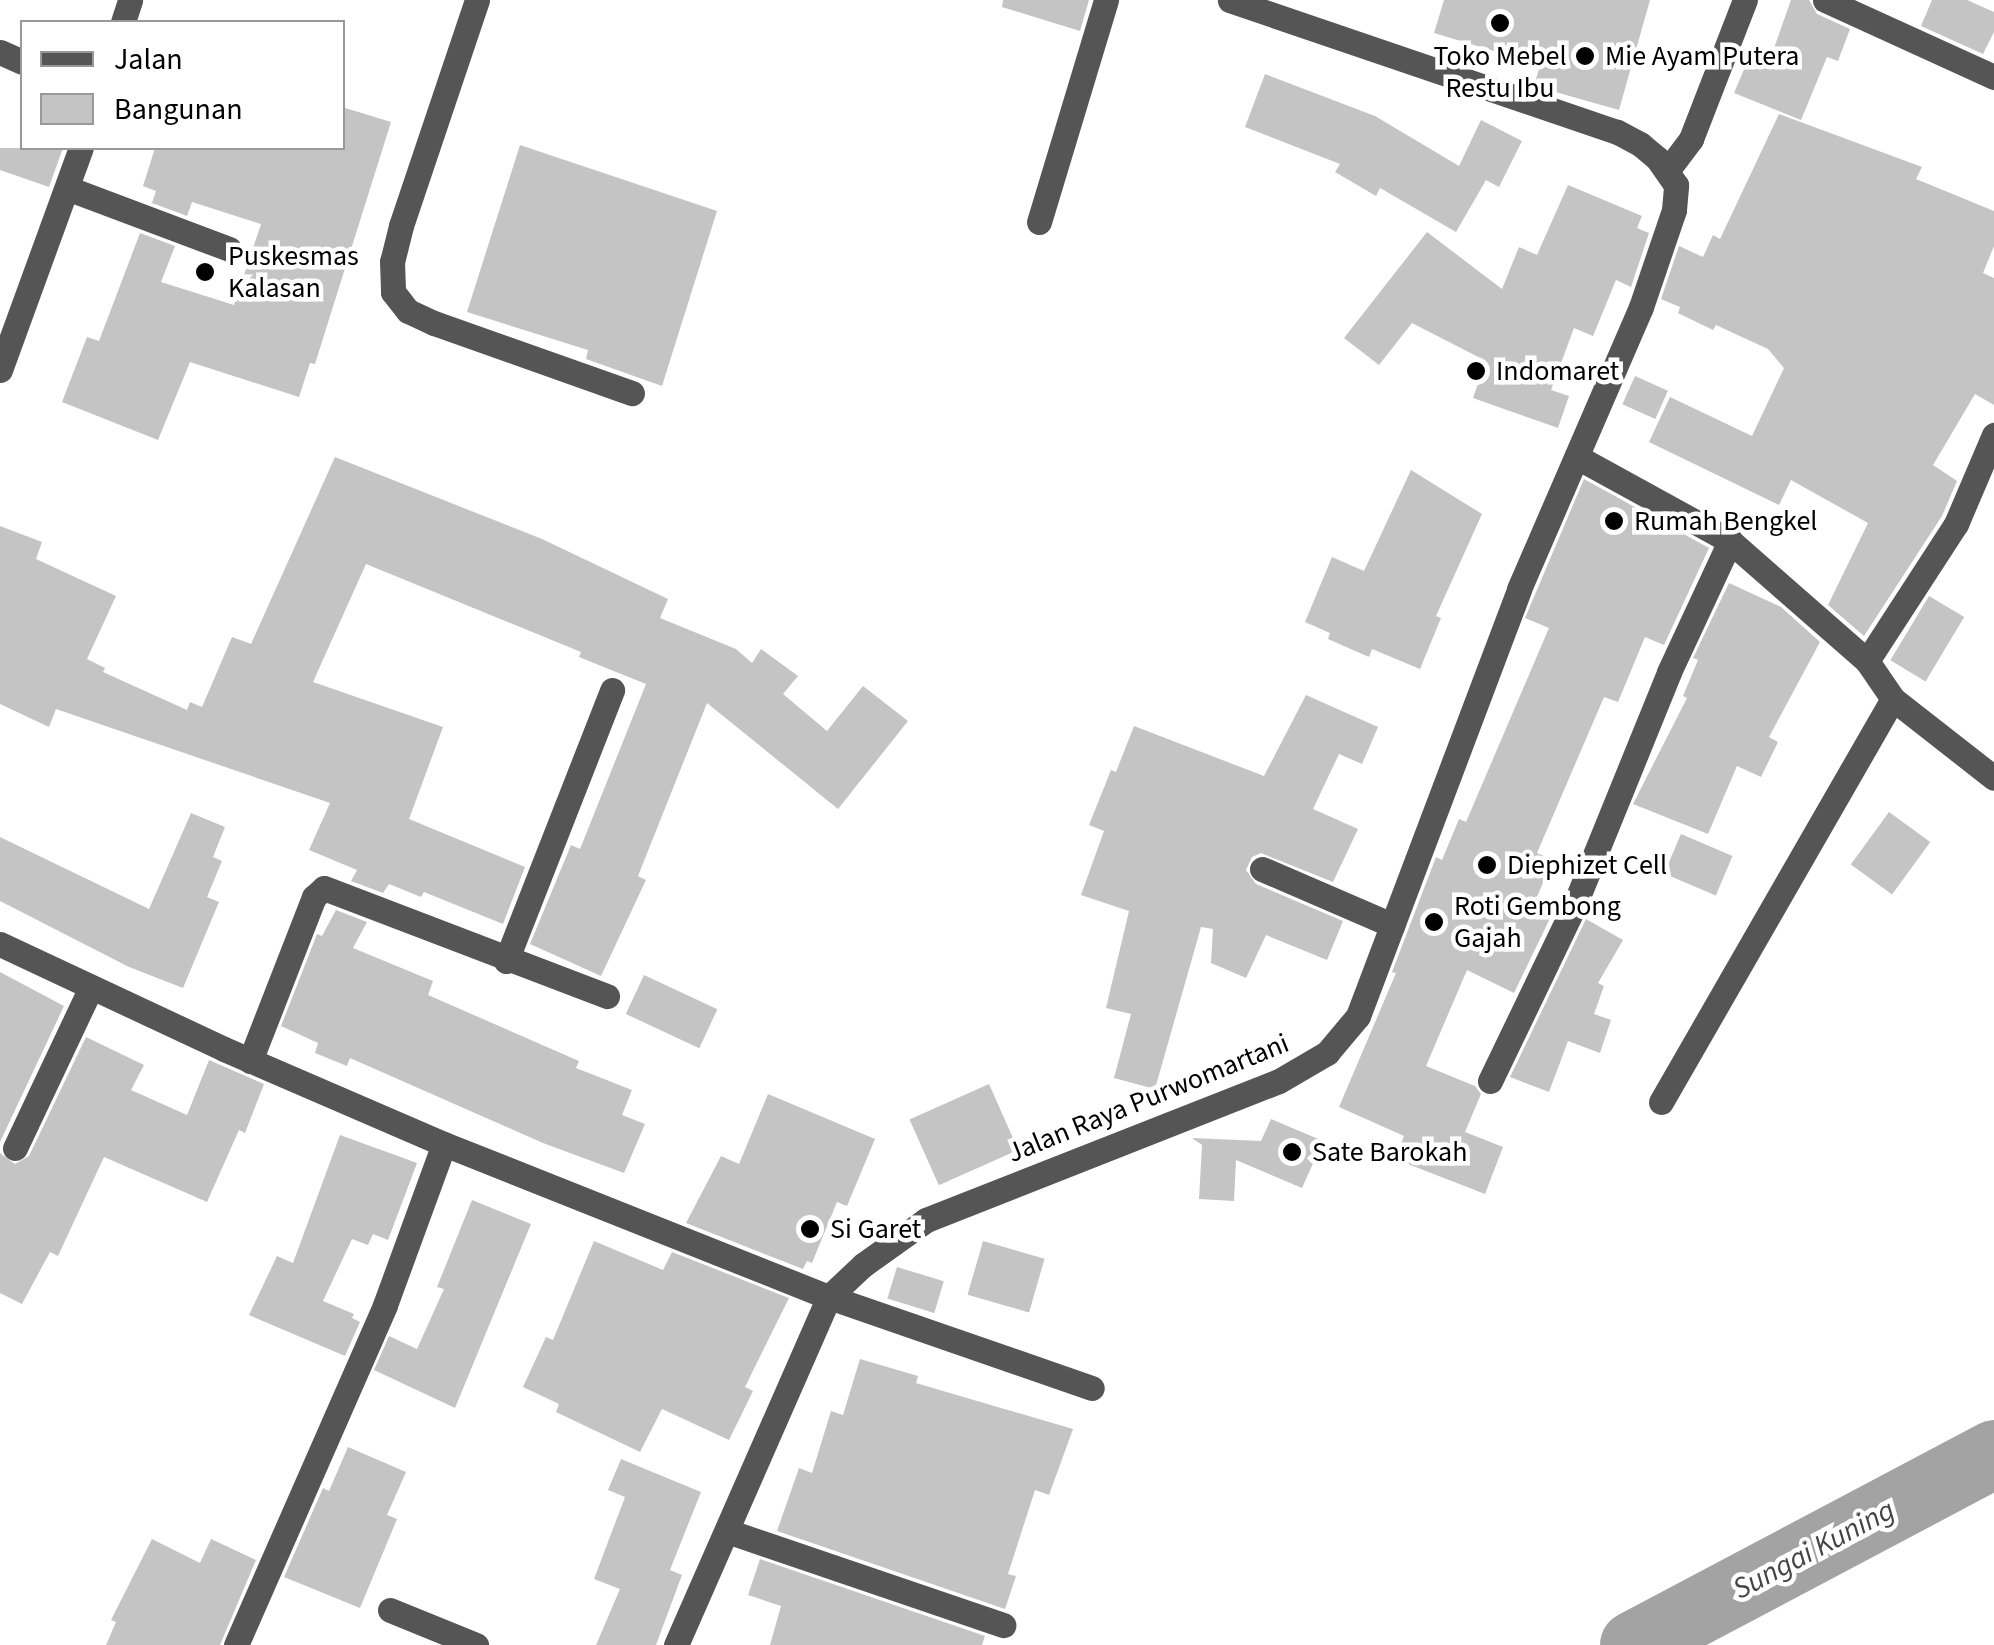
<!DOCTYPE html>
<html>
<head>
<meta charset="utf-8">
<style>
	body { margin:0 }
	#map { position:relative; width:1994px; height:1645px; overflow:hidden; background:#fff; font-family:"Source Sans 3",sans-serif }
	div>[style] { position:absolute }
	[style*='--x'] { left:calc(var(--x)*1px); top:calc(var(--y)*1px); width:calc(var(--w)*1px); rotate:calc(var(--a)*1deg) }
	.river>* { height:68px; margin:-34px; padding:0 34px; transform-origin:34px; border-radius:34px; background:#a3a3a3 }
	.building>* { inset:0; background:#c4c4c4; transform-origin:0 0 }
	.minor>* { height:25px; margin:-12.5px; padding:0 12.5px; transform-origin:12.5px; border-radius:12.5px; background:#555 }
	.dots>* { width:28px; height:28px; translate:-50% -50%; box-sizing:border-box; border:5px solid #fff; border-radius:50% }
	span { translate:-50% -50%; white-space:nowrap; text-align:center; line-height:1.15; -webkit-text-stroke:9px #fff; paint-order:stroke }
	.poi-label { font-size:28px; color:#000 }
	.left { translate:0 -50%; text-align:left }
	.street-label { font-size:28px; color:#000 }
	.water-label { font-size:30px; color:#444; font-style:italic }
	.legend { position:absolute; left:20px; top:20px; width:325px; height:130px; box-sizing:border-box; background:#fff; border:2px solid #999; margin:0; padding:12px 18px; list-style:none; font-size:30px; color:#000 }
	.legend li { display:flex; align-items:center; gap:20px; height:50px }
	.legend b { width:50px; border:2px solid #999 }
</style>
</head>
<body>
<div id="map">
	<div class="river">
		<i style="--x:1634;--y:1645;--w:408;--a:-27.9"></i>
	</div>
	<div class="building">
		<i style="clip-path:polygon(1003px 0,1089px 0,1080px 31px,1002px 7px)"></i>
		<i style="clip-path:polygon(1444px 0,1650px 0,1619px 110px,1534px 86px,1540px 65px,1434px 33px)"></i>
		<i style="clip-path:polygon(1791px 0,1809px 0,1817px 14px,1850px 29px,1838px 61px,1827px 57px,1801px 120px,1734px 93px,1748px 60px,1767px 68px)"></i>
		<i style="clip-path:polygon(1932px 0,1967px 0,1994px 12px,1994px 32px,1983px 54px,1921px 26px)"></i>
		<i style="clip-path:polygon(1265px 74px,1375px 116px,1459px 166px,1481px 120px,1522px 141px,1499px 187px,1486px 180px,1456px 232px,1380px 188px,1376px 196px,1335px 172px,1340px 164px,1245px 127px)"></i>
		<i style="clip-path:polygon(342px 107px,391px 122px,315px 364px,310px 363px,299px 397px,190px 362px,158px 440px,62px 402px,87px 337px,99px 341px,140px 233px,175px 246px,161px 282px,234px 305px,261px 224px,192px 202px,187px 216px,152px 203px,156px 191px,143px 186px,155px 148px,342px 148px)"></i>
		<i style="clip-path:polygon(1779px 114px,1922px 167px,1916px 179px,1994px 211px,1994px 246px,1983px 273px,1994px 278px,1994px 405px,1975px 394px,1933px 465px,1957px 481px,1942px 516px,1864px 636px,1828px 605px,1868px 523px,1791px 480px,1779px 505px,1649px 442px,1670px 397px,1752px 436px,1784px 368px,1768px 349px,1716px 325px,1713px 330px,1678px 313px,1680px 307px,1661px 299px,1679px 246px,1703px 257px,1713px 235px,1720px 239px)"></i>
		<i style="clip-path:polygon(520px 145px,717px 211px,662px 386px,586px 359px,588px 350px,467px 312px)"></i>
		<i style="clip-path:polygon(0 148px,63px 148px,49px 187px,0 170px)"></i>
		<i style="clip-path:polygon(1568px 185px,1642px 216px,1637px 228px,1649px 233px,1631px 287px,1616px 280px,1593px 336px,1574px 328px,1551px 390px,1569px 396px,1558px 428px,1473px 398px,1486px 361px,1412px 323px,1379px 365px,1344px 338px,1427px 232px,1502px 289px,1519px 247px,1537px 255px)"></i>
		<i style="left:1635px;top:376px;width:36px;height:31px;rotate:24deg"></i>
		<i style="clip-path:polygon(335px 457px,542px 539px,668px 599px,660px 618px,736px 649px,752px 663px,761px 649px,798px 676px,783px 694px,827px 731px,863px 686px,908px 721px,838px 809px,707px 703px,638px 876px,646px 880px,601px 976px,530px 944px,571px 845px,580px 849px,646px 684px,579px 657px,581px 652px,366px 564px,313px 682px,443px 727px,409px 819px,525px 867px,503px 924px,424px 892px,421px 897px,389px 884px,383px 893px,351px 881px,357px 870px,309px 850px,330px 803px,56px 709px,49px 727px,0 704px,0 526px,42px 542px,36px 559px,116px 596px,87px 659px,105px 668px,103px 672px,187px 710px,190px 702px,202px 707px,232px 637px,251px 644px)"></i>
		<i style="clip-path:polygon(1411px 470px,1482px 514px,1436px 616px,1441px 618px,1420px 669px,1372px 649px,1369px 657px,1328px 639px,1330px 633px,1305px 622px,1332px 557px,1364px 571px)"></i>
		<i style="clip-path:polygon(1584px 479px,1709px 548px,1664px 645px,1645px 637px,1618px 702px,1604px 697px,1537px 853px,1553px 860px,1536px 899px,1555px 908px,1514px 993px,1467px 970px,1426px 1066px,1475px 1086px,1481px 1094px,1465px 1132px,1503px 1147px,1485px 1194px,1395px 1159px,1404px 1136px,1339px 1107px,1396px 973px,1392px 972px,1436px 857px,1442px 860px,1459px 819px,1466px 822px,1549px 628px,1525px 618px)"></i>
		<i style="clip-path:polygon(1729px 583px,1781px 607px,1820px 642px,1769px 737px,1778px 742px,1761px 777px,1737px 766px,1708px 834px,1633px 804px,1687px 698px,1683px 696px,1698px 660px,1693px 658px)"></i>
		<i style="left:1929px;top:596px;width:41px;height:75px;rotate:31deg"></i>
		<i style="clip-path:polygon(1306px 695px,1378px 727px,1362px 764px,1339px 754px,1313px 809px,1358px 829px,1333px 882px,1261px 853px,1252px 857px,1246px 870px,1256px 884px,1343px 921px,1327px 960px,1266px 935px,1246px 978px,1211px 963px,1213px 929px,1201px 927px,1155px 1089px,1114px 1078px,1131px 1014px,1106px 1008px,1129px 911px,1081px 895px,1104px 831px,1089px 825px,1111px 770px,1116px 772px,1134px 726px,1264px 776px)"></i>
		<i style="left:1889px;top:812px;width:51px;height:65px;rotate:36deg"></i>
		<i style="clip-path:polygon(191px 813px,225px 827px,213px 857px,222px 861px,207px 897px,219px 902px,183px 988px,129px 967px,0 901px,0 837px,149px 909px)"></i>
		<i style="left:1681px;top:834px;width:56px;height:43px;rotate:23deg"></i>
		<i style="clip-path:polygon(336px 910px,367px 922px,353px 948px,433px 981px,428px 995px,579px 1061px,576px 1068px,632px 1090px,622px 1115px,645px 1124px,624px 1173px,543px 1143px,350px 1058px,347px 1066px,315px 1053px,318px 1043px,281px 1026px,317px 934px,322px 936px)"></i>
		<i style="clip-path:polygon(1586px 919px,1623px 940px,1598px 983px,1604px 986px,1594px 1014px,1611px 1020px,1600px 1053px,1568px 1041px,1549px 1092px,1510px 1077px)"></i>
		<i style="clip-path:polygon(0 972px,64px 1006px,0 1142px)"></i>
		<i style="left:644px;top:975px;width:81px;height:43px;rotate:25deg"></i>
		<i style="clip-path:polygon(86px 1037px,144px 1065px,131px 1090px,187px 1115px,209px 1060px,264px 1084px,245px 1133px,239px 1130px,207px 1202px,104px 1157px,58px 1256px,50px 1252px,22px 1304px,0 1293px,0 1153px,15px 1164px,29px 1156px)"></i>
		<i style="left:989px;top:1084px;width:72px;height:87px;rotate:66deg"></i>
		<i style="clip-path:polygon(768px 1094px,875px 1139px,847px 1206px,837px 1202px,812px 1263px,807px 1261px,803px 1269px,686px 1223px,721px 1156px,739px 1164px)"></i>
		<i style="clip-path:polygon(1271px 1119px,1323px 1141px,1302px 1188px,1236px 1160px,1234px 1201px,1199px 1199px,1202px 1145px,1192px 1138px,1261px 1141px)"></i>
		<i style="clip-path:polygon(340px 1135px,417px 1163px,388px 1240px,373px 1234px,368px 1245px,352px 1239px,323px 1301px,354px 1314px,352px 1318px,360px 1322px,345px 1356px,249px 1315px,277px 1256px,293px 1263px)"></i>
		<i style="clip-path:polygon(472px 1200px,531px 1224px,455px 1408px,374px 1370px,389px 1336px,417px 1349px,444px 1289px,437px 1287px)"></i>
		<i style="clip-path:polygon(594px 1241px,663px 1270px,672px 1252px,789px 1298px,745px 1387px,753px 1391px,729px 1440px,662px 1409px,640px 1452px,556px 1412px,559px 1404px,523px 1387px,546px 1337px,553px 1340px)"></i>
		<i style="left:983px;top:1241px;width:64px;height:56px;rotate:16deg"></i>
		<i style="left:897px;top:1267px;width:49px;height:33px;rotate:17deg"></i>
		<i style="clip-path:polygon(860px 1359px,918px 1376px,916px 1383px,1073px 1429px,1049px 1495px,1035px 1490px,1008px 1574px,1016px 1576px,1005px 1609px,777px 1531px,799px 1468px,812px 1473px,831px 1411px,843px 1415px)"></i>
		<i style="clip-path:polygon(348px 1447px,406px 1472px,387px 1515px,397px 1519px,360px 1608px,284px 1577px,323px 1488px,329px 1491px)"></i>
		<i style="clip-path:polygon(621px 1459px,701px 1492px,670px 1570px,682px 1575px,656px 1645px,596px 1645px,620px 1589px,594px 1579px,625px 1497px,608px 1490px)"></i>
		<i style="clip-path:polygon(152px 1539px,200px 1563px,211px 1539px,256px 1560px,220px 1645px,106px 1645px,116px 1622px,111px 1620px)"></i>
		<i style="clip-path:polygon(760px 1559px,985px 1636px,982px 1645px,770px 1645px,781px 1606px,748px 1595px)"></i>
	</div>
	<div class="minor">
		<i style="--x:477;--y:0;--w:238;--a:108.6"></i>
		<i style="--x:401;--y:226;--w:36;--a:104"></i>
		<i style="--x:392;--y:261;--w:31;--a:88"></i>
		<i style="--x:393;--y:292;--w:24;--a:52"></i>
		<i style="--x:408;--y:311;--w:29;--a:25"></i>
		<i style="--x:434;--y:323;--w:210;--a:19.5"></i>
		<i style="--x:1825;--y:0;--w:186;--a:24.5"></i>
		<i style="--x:123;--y:22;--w:23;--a:-72"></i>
		<i style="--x:0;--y:52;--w:24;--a:24"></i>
		<i style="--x:1667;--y:171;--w:40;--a:-53"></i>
		<i style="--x:1691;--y:139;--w:149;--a:-68.8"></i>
		<i style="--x:67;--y:188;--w:173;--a:20.6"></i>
		<i style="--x:1039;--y:222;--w:232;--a:-73.2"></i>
		<i style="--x:0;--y:370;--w:236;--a:-70"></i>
		<i style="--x:1730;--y:541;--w:182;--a:41.2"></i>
		<i style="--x:1867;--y:661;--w:46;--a:55.6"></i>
		<i style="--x:1893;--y:699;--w:128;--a:38"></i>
		<i style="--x:1867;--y:661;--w:163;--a:-57"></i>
		<i style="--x:1956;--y:524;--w:97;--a:-66.9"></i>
		<i style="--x:1262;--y:869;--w:142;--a:23.3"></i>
		<i style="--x:0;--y:944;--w:247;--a:25.1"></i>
		<i style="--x:224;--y:1049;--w:240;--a:23.4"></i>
		<i style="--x:444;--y:1144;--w:414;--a:21.7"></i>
		<i style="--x:829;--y:1297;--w:278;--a:19.1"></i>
		<i style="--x:506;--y:961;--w:291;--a:-68.6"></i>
		<i style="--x:250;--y:1061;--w:176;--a:-68.7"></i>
		<i style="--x:314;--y:897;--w:13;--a:-42"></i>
		<i style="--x:324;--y:888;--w:303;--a:20.9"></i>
		<i style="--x:1490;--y:1081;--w:196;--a:-64.3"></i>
		<i style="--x:1575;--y:904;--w:250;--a:-67.9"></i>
		<i style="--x:1669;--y:672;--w:145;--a:-65"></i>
		<i style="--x:1730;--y:541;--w:175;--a:-151.2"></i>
		<i style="--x:1661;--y:1102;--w:465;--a:-60.1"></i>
		<i style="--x:15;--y:1148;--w:178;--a:-64.7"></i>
		<i style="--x:727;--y:1531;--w:292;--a:18.8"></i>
		<i style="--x:390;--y:1610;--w:93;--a:22.1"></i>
		<i style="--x:236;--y:1645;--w:371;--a:-66.3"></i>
		<i style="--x:385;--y:1305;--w:171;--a:-69.9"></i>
		<i style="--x:676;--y:1645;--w:380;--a:-66.3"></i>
		<i style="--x:829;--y:1297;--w:47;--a:-43.3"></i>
		<i style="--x:863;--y:1265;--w:77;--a:-35.5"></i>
		<i style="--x:926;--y:1220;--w:379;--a:-21.5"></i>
		<i style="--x:1279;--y:1081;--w:56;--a:-30.3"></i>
		<i style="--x:1327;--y:1053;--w:48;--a:-50"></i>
		<i style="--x:1358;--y:1016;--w:456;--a:-69.3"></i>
		<i style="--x:1519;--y:589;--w:307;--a:-66.6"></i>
		<i style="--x:1641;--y:307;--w:102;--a:-71.2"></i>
		<i style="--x:1674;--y:210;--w:25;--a:-85"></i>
		<i style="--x:1676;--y:185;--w:32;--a:-125"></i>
		<i style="--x:1658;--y:159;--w:23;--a:-140"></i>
		<i style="--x:1640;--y:144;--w:26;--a:-152"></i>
		<i style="--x:1617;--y:132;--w:409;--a:-161.2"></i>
	</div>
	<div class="dots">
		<i style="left:1500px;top:23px;background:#000"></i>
		<i style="left:1585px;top:56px;background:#000"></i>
		<i style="left:205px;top:272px;background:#000"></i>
		<i style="left:1476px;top:371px;background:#000"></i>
		<i style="left:1614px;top:521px;background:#000"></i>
		<i style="left:1487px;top:865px;background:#000"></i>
		<i style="left:1434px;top:922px;background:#000"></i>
		<i style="left:1292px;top:1152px;background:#000"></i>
		<i style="left:810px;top:1229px;background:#000"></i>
	</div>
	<div class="poi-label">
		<span style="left:1500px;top:72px">Toko Mebel<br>Restu Ibu</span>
		<span class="left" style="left:1605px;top:56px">Mie Ayam Putera</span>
		<span class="left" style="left:228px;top:272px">Puskesmas<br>Kalasan</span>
		<span class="left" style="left:1496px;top:371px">Indomaret</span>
		<span class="left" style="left:1634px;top:521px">Rumah Bengkel</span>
		<span class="left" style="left:1507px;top:865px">Diephizet Cell</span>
		<span class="left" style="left:1454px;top:922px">Roti Gembong<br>Gajah</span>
		<span class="left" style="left:1312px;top:1152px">Sate Barokah</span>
		<span class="left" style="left:830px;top:1229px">Si Garet</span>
	</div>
	<div class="street-label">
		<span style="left:1148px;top:1098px;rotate:-22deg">Jalan Raya Purwomartani</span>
	</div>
	<div class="water-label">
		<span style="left:1814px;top:1550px;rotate:-28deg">Sungai Kuning</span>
	</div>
	<ul class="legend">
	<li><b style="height:12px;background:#555"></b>Jalan</li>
	<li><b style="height:28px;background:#c4c4c4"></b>Bangunan</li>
	</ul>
</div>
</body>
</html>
